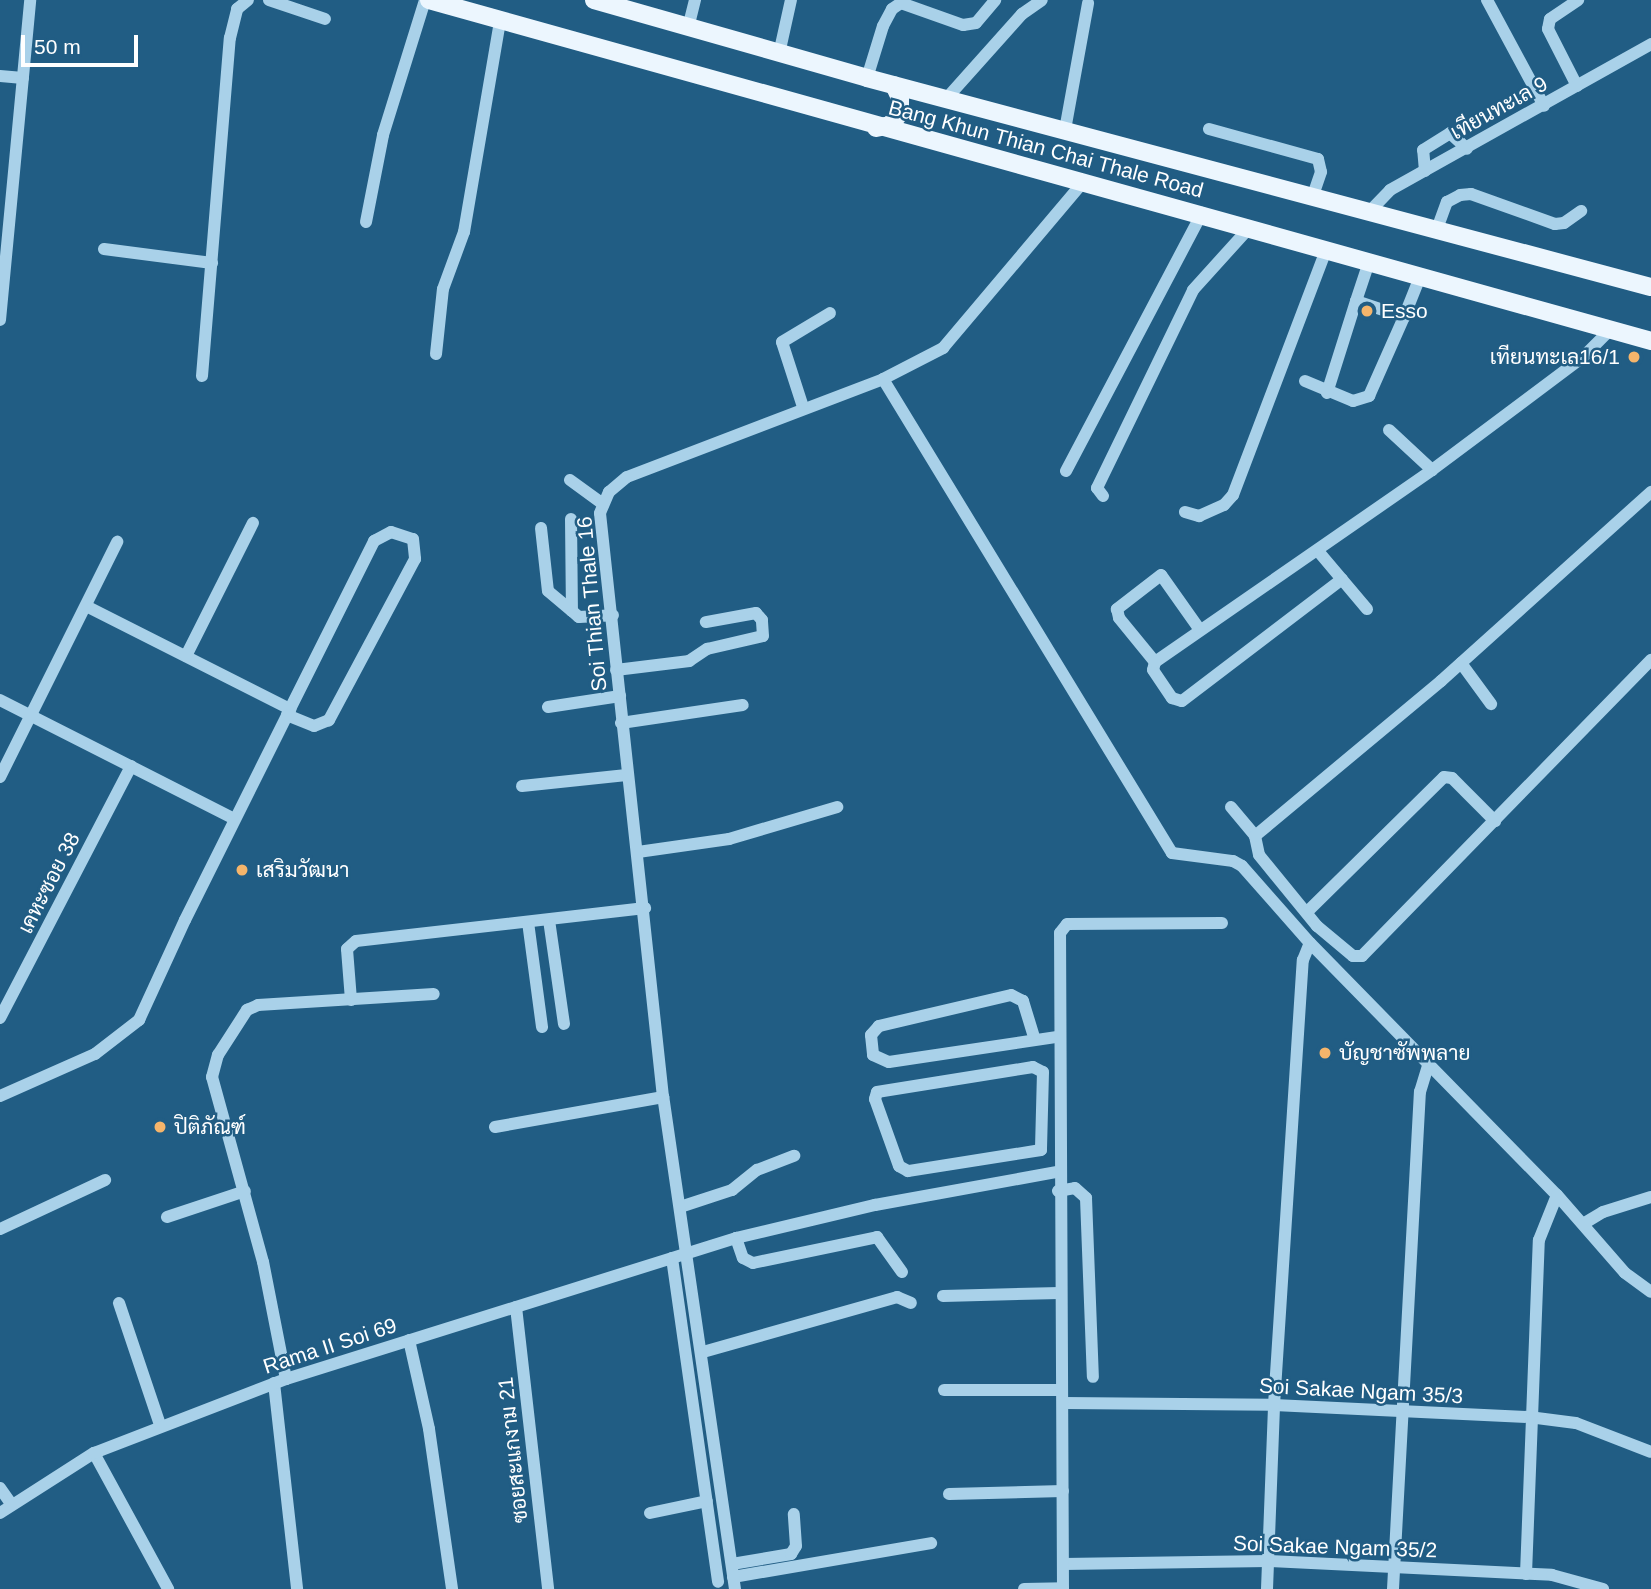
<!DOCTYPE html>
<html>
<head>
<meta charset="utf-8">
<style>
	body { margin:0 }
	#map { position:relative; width:1651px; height:1589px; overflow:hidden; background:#215d84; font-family:Arial,Sarabun,sans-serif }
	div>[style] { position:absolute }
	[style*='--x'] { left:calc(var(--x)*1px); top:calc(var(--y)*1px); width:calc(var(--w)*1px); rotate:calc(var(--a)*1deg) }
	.minor>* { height:12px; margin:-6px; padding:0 6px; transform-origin:6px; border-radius:6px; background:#a9d1e9 }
	.major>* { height:18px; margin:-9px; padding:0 9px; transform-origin:9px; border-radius:9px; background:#ecf6fe }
	.dots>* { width:19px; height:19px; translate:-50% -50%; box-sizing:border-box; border:4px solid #215d84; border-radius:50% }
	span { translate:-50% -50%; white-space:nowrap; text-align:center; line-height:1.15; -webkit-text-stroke:5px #215d84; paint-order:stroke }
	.street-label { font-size:21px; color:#fff }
	.poi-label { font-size:21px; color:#fff }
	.left { translate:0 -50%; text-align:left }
	.right { translate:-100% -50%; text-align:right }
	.scale { position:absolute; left:21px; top:35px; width:117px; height:32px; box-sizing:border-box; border:4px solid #fff; border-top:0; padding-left:9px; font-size:21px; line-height:24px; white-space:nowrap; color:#fff; -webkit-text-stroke:5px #215d84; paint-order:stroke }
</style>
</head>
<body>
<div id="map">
	<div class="minor">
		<i style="--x:269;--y:0;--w:59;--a:18.7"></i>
		<i style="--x:1487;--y:0;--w:120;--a:61.7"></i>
		<i style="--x:688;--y:28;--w:29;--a:-76"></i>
		<i style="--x:779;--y:54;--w:55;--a:-77.5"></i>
		<i style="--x:0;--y:76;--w:23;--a:5"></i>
		<i style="--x:867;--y:78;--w:54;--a:-72.9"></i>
		<i style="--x:883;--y:26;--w:19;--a:-62"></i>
		<i style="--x:892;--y:9;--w:11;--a:-34"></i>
		<i style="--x:901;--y:3;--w:66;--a:19.5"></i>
		<i style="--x:963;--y:25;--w:13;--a:-9"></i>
		<i style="--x:976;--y:23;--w:30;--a:-50"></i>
		<i style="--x:1577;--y:86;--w:64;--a:-117"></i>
		<i style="--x:1548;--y:29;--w:10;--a:-79"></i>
		<i style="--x:1550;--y:19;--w:34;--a:-34"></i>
		<i style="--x:946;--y:99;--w:114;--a:-48.2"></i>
		<i style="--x:1022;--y:14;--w:24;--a:-35"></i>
		<i style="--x:1209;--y:129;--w:113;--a:15.4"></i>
		<i style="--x:1318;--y:159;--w:13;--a:77"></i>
		<i style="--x:1321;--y:172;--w:24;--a:109"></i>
		<i style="--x:1065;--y:130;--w:129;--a:-79.7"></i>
		<i style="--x:1425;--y:171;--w:21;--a:-95"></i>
		<i style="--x:1423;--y:150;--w:32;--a:-32"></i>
		<i style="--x:1450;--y:133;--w:23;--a:43"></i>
		<i style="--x:1370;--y:211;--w:29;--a:-46"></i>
		<i style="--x:1390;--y:190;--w:299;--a:-29.2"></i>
		<i style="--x:366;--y:222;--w:89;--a:-78.9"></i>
		<i style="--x:383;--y:135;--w:141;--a:-72.7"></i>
		<i style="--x:1437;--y:229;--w:29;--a:-70"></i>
		<i style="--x:1447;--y:202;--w:15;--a:-28"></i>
		<i style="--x:1460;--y:195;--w:11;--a:-5"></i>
		<i style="--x:1471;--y:194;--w:89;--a:19.7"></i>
		<i style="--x:1555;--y:224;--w:9;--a:-6"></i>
		<i style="--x:1564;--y:223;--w:21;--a:-35"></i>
		<i style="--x:104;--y:249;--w:109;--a:7.4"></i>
		<i style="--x:1369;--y:262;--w:41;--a:108.4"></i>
		<i style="--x:1356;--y:301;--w:51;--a:18.4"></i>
		<i style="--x:1404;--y:317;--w:43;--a:-68.2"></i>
		<i style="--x:0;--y:320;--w:321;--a:-84.6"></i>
		<i style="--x:436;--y:354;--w:65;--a:-83.9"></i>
		<i style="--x:443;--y:289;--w:61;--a:-69.8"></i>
		<i style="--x:464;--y:232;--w:213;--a:-80.3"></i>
		<i style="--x:202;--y:376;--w:339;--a:-85.3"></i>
		<i style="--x:230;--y:38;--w:30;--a:-76"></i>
		<i style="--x:237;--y:9;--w:14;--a:-39"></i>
		<i style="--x:883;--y:379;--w:555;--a:58.63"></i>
		<i style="--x:1172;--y:853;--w:62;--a:7.5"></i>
		<i style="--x:1233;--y:861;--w:10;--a:29"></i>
		<i style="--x:1242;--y:866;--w:103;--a:48.6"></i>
		<i style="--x:1310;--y:943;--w:353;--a:45.6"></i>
		<i style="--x:1557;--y:1195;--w:103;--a:48.9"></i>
		<i style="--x:1625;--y:1273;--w:32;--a:36"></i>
		<i style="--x:1305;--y:381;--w:52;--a:22.6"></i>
		<i style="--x:1353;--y:401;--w:17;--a:-17"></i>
		<i style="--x:1369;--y:396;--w:86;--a:-66.1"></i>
		<i style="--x:1327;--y:393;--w:96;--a:-72.5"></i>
		<i style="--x:803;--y:407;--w:68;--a:-107.9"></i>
		<i style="--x:782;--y:342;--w:56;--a:-31.1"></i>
		<i style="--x:1389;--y:430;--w:59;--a:42.9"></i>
		<i style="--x:1066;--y:471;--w:292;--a:-62.2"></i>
		<i style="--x:570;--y:480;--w:41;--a:36"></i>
		<i style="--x:1103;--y:496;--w:10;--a:-127"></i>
		<i style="--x:1097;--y:488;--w:220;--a:-64.1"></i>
		<i style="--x:1193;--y:290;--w:85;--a:-47.9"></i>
		<i style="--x:1185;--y:512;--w:15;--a:16"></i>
		<i style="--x:1199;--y:516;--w:27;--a:-24"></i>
		<i style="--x:1224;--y:505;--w:13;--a:-48"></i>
		<i style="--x:1233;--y:495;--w:262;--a:-69.2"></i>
		<i style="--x:571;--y:519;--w:92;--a:89.4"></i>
		<i style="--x:572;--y:611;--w:9;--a:41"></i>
		<i style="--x:579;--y:617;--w:34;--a:-3"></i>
		<i style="--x:541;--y:528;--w:63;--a:83.7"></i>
		<i style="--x:548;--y:591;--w:31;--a:40"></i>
		<i style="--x:1318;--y:551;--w:76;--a:49.8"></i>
		<i style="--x:86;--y:606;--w:229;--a:26.8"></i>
		<i style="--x:1200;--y:630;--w:67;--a:-125.3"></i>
		<i style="--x:1161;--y:575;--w:56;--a:142.3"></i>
		<i style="--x:1117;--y:609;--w:9;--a:77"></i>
		<i style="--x:1119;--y:618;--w:57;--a:50.7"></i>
		<i style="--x:1155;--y:662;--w:8;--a:104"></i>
		<i style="--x:1153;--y:670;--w:34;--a:56"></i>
		<i style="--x:1172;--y:698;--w:10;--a:17"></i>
		<i style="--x:1182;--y:701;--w:201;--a:-37.3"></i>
		<i style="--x:186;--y:656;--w:149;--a:-63.3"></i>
		<i style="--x:1155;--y:662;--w:337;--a:-34.7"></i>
		<i style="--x:1432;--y:470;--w:189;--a:-36.8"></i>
		<i style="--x:1583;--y:357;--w:38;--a:-45"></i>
		<i style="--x:1461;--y:663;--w:51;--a:53.8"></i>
		<i style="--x:616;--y:670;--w:74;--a:-7"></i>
		<i style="--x:689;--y:661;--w:22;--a:-34"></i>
		<i style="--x:707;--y:649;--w:57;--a:-13.1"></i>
		<i style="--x:763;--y:636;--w:16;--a:-94"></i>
		<i style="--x:762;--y:620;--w:9;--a:-131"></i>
		<i style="--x:756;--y:613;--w:51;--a:169.8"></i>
		<i style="--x:0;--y:700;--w:263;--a:26.9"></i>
		<i style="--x:548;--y:707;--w:73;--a:-8.7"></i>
		<i style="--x:621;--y:723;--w:123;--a:-8.4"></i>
		<i style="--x:0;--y:777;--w:263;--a:-63.5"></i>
		<i style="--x:522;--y:786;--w:105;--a:-6"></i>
		<i style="--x:1231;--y:807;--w:38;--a:50"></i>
		<i style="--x:1255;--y:836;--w:19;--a:78"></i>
		<i style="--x:1259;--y:855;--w:92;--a:50.8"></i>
		<i style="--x:1317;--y:926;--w:47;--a:39.8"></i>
		<i style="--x:1353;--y:956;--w:9;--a:0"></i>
		<i style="--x:1362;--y:956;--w:414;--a:-45.7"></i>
		<i style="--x:1255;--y:836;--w:242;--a:-39.8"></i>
		<i style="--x:1441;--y:681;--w:283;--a:-42"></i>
		<i style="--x:638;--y:852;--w:92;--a:-8.1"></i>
		<i style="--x:729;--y:839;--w:113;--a:-16.5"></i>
		<i style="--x:1307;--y:912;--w:192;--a:-44.6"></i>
		<i style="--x:1444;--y:777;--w:8;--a:7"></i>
		<i style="--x:1452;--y:778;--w:61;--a:45"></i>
		<i style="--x:549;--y:920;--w:105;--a:81.8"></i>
		<i style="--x:528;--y:922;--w:106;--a:82.4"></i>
		<i style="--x:351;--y:1000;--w:51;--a:-94.5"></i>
		<i style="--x:347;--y:949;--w:12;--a:-42"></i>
		<i style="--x:356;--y:941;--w:291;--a:-6.5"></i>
		<i style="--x:0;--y:1018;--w:284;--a:-62.5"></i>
		<i style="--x:1034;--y:1037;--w:38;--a:-107"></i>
		<i style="--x:1023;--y:1001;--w:13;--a:-153"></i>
		<i style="--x:1011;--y:995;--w:136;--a:166.8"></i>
		<i style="--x:879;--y:1026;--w:12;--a:132"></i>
		<i style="--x:871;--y:1035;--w:20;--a:84"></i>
		<i style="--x:873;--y:1055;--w:17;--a:24"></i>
		<i style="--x:889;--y:1062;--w:170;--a:-8.5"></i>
		<i style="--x:1033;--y:1067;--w:11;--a:27"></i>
		<i style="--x:1043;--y:1072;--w:78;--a:91.5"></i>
		<i style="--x:1041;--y:1150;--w:135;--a:171"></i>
		<i style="--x:908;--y:1171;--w:10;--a:-151"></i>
		<i style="--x:899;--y:1166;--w:71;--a:-109.7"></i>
		<i style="--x:875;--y:1099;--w:7;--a:-74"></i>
		<i style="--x:877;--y:1092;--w:158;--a:-9.1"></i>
		<i style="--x:0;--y:1096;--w:104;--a:-23.9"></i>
		<i style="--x:95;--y:1054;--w:56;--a:-37.7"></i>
		<i style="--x:139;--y:1020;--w:110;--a:-65.3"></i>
		<i style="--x:185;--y:920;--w:229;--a:-63.5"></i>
		<i style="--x:287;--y:715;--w:195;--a:-63.4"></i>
		<i style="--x:374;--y:541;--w:19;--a:-28"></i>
		<i style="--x:391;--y:532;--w:23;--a:18"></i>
		<i style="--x:413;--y:539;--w:20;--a:84"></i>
		<i style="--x:415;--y:559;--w:183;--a:118.1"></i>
		<i style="--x:329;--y:720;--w:16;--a:158"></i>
		<i style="--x:314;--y:726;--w:29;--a:-158"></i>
		<i style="--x:495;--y:1127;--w:171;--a:-10.1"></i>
		<i style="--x:1058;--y:1191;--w:17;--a:-10"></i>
		<i style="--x:1075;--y:1188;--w:15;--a:42"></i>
		<i style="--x:1086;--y:1198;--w:179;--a:87.8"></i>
		<i style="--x:680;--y:1207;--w:55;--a:-18.1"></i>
		<i style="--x:732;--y:1190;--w:32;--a:-39"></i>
		<i style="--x:757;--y:1170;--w:40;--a:-21"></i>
		<i style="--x:167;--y:1217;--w:82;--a:-18.4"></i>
		<i style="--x:1583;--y:1224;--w:23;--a:-31"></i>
		<i style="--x:1603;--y:1212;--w:50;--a:-17.4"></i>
		<i style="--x:0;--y:1229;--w:116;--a:-25"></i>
		<i style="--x:736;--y:1238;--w:21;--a:71"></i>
		<i style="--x:743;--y:1258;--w:11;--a:27"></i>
		<i style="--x:753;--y:1263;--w:127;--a:-11.8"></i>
		<i style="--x:877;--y:1237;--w:43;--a:54.5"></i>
		<i style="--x:672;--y:1258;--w:327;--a:81.9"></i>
		<i style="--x:943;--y:1296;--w:117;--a:-1.5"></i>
		<i style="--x:119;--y:1303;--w:129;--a:71.4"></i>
		<i style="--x:516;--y:1307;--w:284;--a:83.5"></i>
		<i style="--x:409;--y:1340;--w:91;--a:77.3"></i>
		<i style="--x:429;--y:1429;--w:162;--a:81.8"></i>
		<i style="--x:703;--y:1352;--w:202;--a:-15.8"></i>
		<i style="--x:897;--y:1297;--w:15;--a:23"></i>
		<i style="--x:286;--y:1379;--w:119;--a:-101.1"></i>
		<i style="--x:263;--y:1262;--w:192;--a:-105.4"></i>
		<i style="--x:212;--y:1077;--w:23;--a:-75"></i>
		<i style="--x:218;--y:1055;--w:54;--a:-57.2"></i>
		<i style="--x:247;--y:1010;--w:12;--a:-24"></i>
		<i style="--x:258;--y:1005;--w:176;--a:-3.6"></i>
		<i style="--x:274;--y:1383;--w:207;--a:83.6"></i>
		<i style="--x:944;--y:1390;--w:117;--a:0"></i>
		<i style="--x:1063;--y:1403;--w:211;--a:0.5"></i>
		<i style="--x:1274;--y:1405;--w:255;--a:2.7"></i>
		<i style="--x:1529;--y:1417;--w:47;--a:7.3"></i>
		<i style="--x:1576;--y:1423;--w:80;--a:21.1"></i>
		<i style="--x:94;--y:1453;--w:155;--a:61.4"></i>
		<i style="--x:0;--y:1488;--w:19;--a:55"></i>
		<i style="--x:949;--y:1494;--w:114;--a:-1.5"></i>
		<i style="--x:0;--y:1513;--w:112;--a:-32.6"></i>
		<i style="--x:94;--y:1453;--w:206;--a:-21.1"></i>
		<i style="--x:286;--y:1379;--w:472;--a:-17.4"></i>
		<i style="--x:736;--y:1238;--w:143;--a:-13.4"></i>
		<i style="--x:875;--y:1205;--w:185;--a:-10.3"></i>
		<i style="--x:650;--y:1513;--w:58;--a:-11.9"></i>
		<i style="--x:732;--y:1564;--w:60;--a:-9.6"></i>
		<i style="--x:791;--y:1554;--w:9;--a:-58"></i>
		<i style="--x:796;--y:1546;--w:32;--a:-94"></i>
		<i style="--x:1063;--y:1564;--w:206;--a:-0.8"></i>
		<i style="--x:1269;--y:1561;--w:283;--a:2.8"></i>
		<i style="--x:1552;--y:1575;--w:53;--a:15.4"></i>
		<i style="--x:1526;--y:1574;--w:334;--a:-87.8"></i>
		<i style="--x:1539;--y:1240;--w:48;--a:-68.2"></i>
		<i style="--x:733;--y:1577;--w:201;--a:-9.7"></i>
		<i style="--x:735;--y:1589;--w:497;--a:-98.3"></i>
		<i style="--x:663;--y:1097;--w:587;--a:-96.16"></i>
		<i style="--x:600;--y:513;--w:23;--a:-67"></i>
		<i style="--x:609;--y:492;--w:23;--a:-40"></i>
		<i style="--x:627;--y:477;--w:274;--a:-20.9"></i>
		<i style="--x:883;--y:379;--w:68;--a:-27.3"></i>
		<i style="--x:943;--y:348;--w:219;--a:-49.8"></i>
		<i style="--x:1024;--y:1589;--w:39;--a:-1"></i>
		<i style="--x:1063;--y:1589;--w:656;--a:-90.26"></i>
		<i style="--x:1060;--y:933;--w:11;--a:-52"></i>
		<i style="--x:1067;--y:924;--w:155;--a:-0.4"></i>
		<i style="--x:1267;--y:1589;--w:184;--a:-87.8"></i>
		<i style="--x:1274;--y:1405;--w:446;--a:-86.3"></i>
		<i style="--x:1303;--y:960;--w:18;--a:-68"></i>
		<i style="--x:1393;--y:1589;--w:498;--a:-86.9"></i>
		<i style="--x:1420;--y:1092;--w:30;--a:-73"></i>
	</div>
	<div class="major">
		<i style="--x:429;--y:0;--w:1269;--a:15.59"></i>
		<i style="--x:594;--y:0;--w:284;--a:15.9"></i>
		<i style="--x:867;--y:78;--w:811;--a:14.93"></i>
		<i style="--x:876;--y:128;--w:14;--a:-12"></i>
		<i style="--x:890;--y:125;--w:16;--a:-50"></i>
		<i style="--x:900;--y:113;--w:15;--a:-90"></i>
		<i style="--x:900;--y:98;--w:14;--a:-115"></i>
	</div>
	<div class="dots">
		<i style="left:1367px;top:311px;background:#f5b56b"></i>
		<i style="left:1634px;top:357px;background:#f5b56b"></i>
		<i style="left:242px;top:870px;background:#f5b56b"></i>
		<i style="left:1325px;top:1053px;background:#f5b56b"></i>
		<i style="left:160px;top:1127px;background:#f5b56b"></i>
	</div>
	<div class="street-label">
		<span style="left:1499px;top:108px;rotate:-29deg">เทียนทะเล 9</span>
		<span style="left:1046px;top:149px;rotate:15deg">Bang Khun Thian Chai Thale Road</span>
		<span style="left:592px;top:604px;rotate:-95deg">Soi Thian Thale 16</span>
		<span style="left:49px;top:883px;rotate:-63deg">เคหะซอย 38</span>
		<span style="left:330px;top:1346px;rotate:-18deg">Rama II Soi 69</span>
		<span style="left:1361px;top:1391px;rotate:3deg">Soi Sakae Ngam 35/3</span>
		<span style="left:513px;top:1450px;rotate:-96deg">ซอยสะแกงาม 21</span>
		<span style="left:1335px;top:1547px;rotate:2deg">Soi Sakae Ngam 35/2</span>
	</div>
	<div class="poi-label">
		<span class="left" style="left:1381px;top:311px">Esso</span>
		<span class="right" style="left:1620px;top:357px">เทียนทะเล16/1</span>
		<span class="left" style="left:256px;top:870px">เสริมวัฒนา</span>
		<span class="left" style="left:1339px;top:1053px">บัญชาซัพพลาย</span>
		<span class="left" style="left:174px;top:1127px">ปิติภัณฑ์</span>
	</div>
	<div class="scale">50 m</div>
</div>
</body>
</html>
